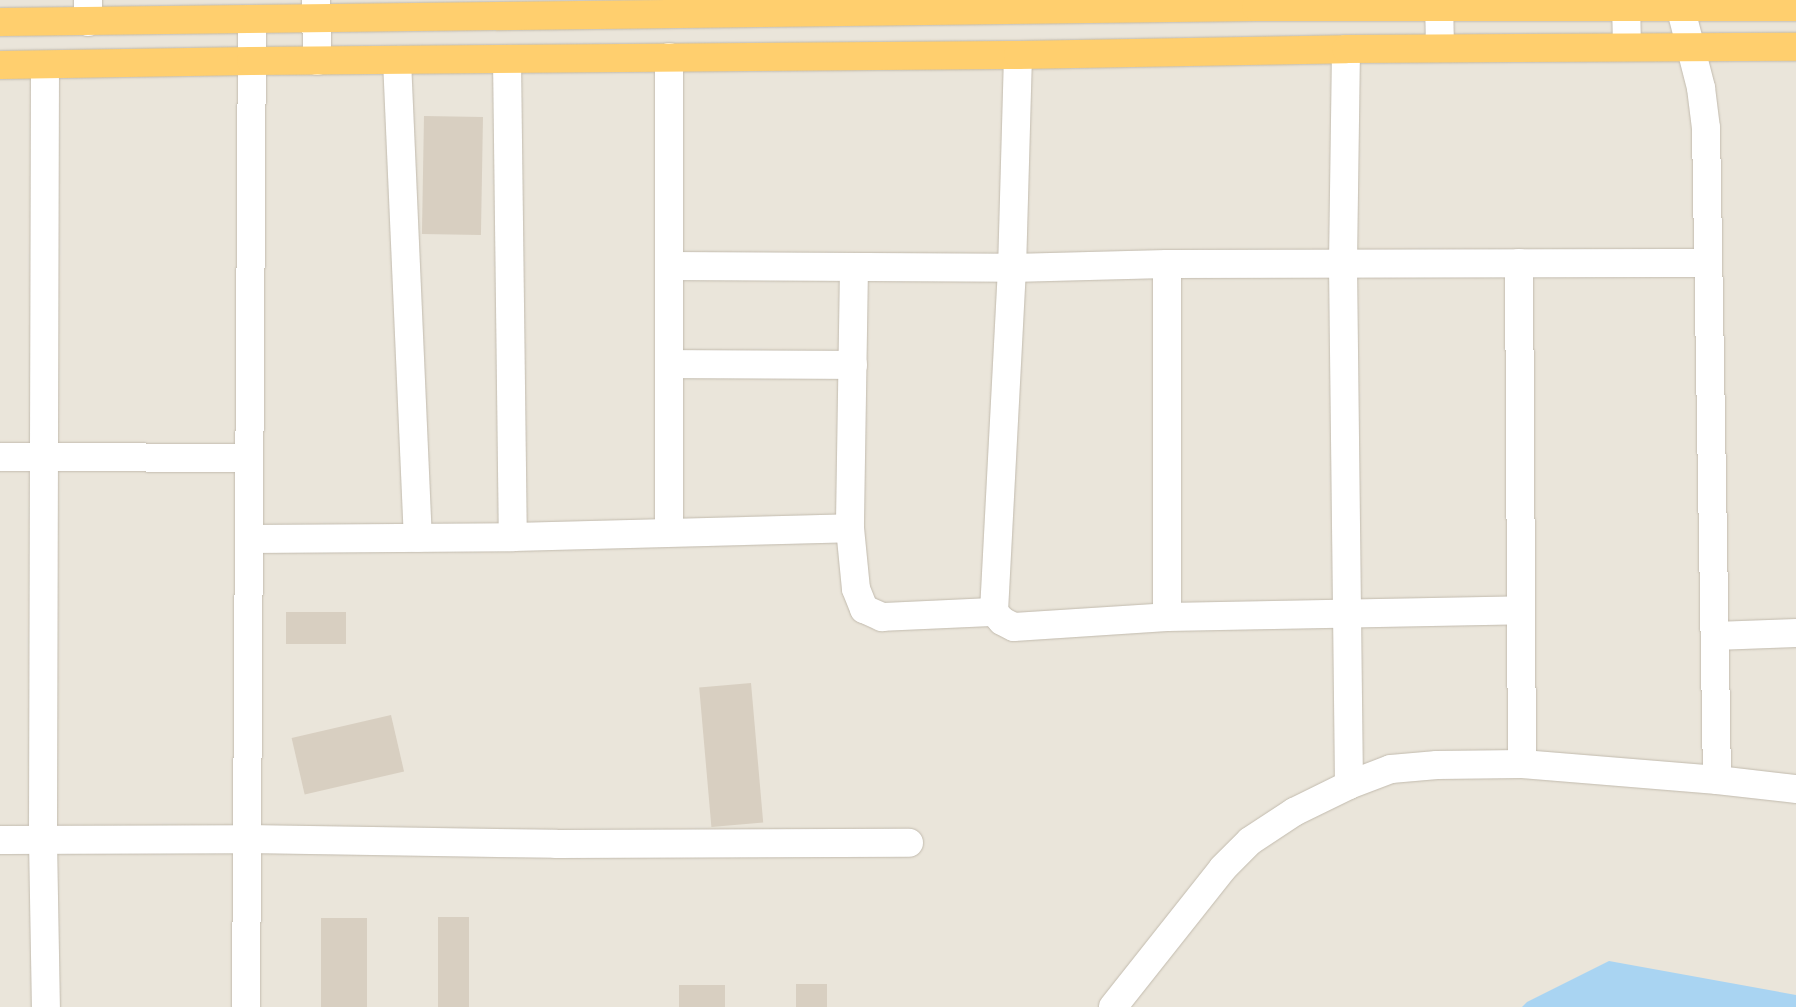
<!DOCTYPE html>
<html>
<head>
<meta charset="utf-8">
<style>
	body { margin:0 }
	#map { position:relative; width:1796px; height:1007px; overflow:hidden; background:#f6f3ec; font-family:Manrope,sans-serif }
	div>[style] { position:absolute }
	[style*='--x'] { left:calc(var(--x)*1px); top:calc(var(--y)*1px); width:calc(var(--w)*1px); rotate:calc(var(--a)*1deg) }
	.residential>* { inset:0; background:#eae5da; transform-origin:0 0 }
	.water>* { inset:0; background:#a9d4f2 }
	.building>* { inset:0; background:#d8cfc1; transform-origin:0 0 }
	.roads { filter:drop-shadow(0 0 1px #c2bbae) drop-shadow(0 0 1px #c2bbae) }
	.minor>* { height:28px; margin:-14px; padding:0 14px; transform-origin:14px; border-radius:14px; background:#fff }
	.highway>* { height:28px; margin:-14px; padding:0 14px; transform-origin:14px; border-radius:14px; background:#ffcf6e }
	span { translate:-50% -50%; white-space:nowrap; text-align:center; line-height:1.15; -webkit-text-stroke:4px #fff; paint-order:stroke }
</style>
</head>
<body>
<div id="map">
	<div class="residential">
		<i style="left:0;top:0;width:1796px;height:1007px"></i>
	</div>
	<div class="water">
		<i style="clip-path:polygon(1609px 961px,1796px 995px,1796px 1007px,1522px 1007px,1527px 1002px)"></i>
	</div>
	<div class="building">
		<i style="left:424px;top:116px;width:59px;height:118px;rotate:1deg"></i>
		<i style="left:286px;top:612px;width:60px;height:32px"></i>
		<i style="left:751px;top:683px;width:140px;height:52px;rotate:85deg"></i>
		<i style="left:391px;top:715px;width:58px;height:102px;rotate:77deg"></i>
		<i style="left:438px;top:917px;width:31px;height:90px"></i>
		<i style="left:321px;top:918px;width:46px;height:89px"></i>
		<i style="left:796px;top:984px;width:31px;height:23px"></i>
		<i style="left:679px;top:985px;width:46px;height:22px"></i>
	</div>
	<div class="roads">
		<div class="minor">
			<i style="--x:88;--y:0;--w:22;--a:90"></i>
			<i style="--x:316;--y:0;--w:61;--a:89.1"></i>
			<i style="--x:1439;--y:0;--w:48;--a:88.8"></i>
			<i style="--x:1626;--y:0;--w:47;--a:88.8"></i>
			<i style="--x:1680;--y:6;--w:85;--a:75.6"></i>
			<i style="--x:1701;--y:88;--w:40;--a:82.9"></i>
			<i style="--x:1706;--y:128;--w:652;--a:89.03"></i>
			<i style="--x:1346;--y:49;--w:215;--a:90.8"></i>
			<i style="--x:1343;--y:264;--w:521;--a:89.34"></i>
			<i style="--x:1018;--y:55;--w:213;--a:91.6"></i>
			<i style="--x:1012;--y:268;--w:344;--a:93"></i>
			<i style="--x:994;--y:612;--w:12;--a:48"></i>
			<i style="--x:1002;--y:621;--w:13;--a:27"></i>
			<i style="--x:1014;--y:627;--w:153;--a:-3.7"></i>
			<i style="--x:1167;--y:617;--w:354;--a:-1.1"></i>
			<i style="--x:669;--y:57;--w:475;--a:90"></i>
			<i style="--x:507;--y:59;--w:478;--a:89.3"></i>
			<i style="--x:397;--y:60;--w:478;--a:87.5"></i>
			<i style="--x:45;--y:66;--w:774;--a:90.15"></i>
			<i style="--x:43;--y:840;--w:167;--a:89"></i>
			<i style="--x:1519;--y:263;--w:501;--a:89.66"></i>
			<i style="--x:669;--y:266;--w:343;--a:0.3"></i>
			<i style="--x:1012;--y:268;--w:155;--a:-1.5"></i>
			<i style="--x:1167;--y:264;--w:541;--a:-0.11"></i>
			<i style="--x:854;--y:267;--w:261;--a:90.9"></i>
			<i style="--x:850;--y:528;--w:61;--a:84.4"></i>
			<i style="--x:856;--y:589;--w:22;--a:68"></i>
			<i style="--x:864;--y:609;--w:20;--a:24"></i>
			<i style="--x:882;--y:617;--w:112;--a:-2.6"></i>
			<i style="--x:669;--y:364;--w:184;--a:0.3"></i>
			<i style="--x:0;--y:457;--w:249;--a:0.2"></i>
			<i style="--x:249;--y:539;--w:264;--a:-0.4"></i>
			<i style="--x:513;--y:537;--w:337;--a:-1.5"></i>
			<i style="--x:1167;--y:617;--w:353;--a:-90"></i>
			<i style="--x:1715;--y:636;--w:81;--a:-2.1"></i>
			<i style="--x:0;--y:840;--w:247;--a:-0.2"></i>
			<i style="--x:247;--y:839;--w:309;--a:0.9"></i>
			<i style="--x:556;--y:844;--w:353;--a:-0.2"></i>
			<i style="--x:246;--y:1007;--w:987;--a:-89.65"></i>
			<i style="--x:1113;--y:1007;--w:177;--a:-51.6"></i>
			<i style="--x:1223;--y:868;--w:38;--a:-45"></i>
			<i style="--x:1250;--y:841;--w:53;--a:-33.4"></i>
			<i style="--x:1294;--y:812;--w:61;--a:-26.1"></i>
			<i style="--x:1349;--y:785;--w:45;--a:-20.9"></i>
			<i style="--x:1391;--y:769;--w:46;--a:-5"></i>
			<i style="--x:1437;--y:765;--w:85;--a:-0.7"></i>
			<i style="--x:1522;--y:764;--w:196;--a:4.7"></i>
			<i style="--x:1717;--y:780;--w:80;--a:6.5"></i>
		</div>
		<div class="highway">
			<i style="--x:0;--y:22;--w:1256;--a:-0.68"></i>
			<i style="--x:1256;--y:7;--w:540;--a:0"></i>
			<i style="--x:0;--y:65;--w:251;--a:-0.9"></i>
			<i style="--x:251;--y:61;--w:767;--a:-0.45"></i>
			<i style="--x:1018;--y:55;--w:328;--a:-1"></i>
			<i style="--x:1346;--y:49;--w:450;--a:-0.3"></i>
		</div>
	</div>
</div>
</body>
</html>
